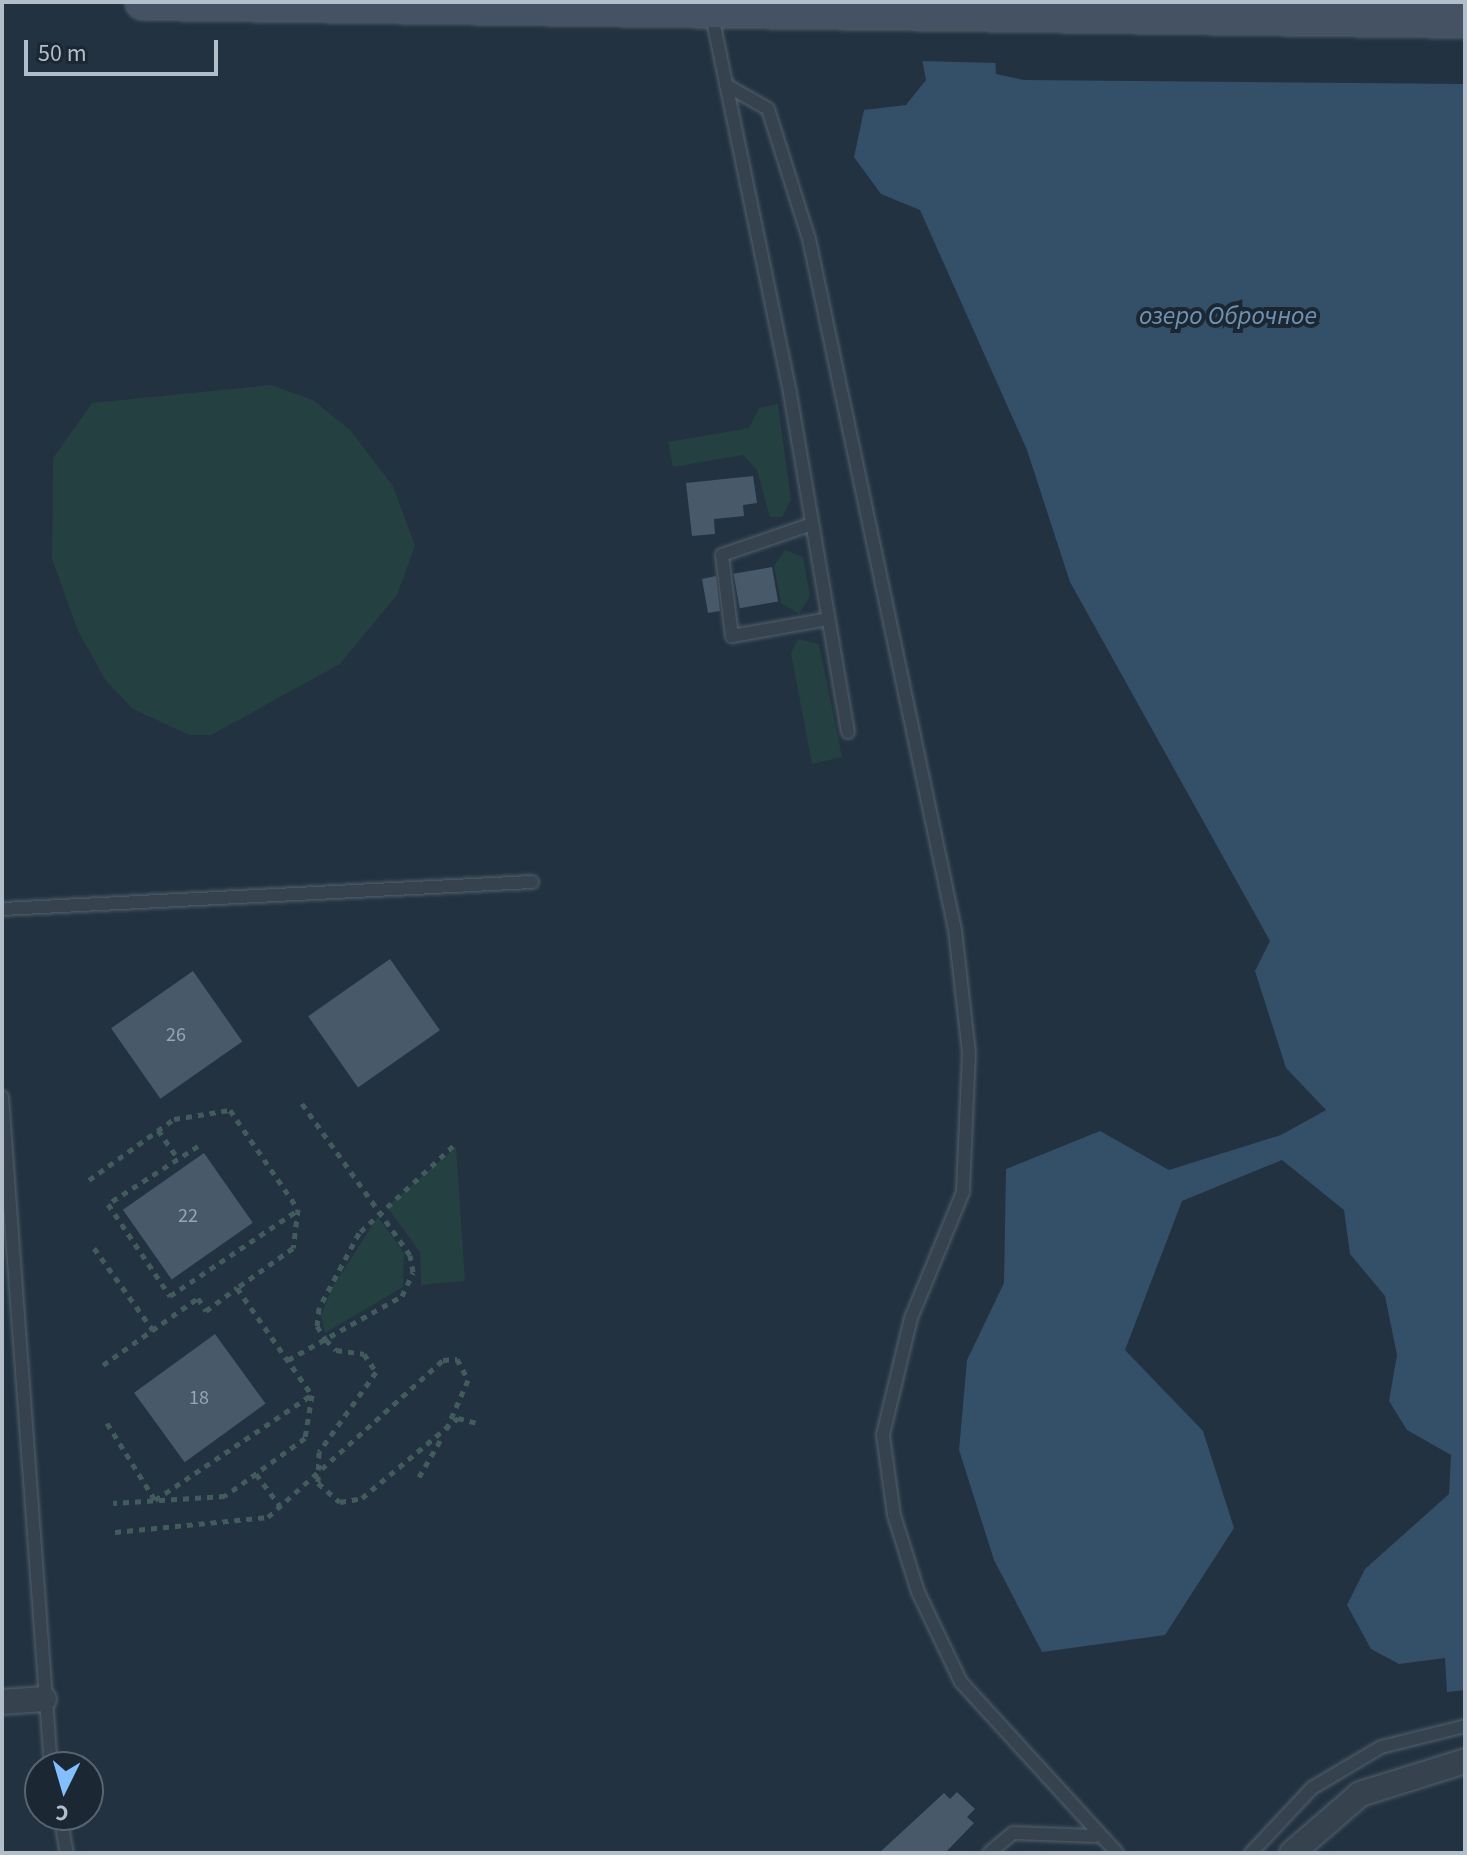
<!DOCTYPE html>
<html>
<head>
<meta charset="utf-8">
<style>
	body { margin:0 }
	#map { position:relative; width:1467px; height:1855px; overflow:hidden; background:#223240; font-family:"Source Sans 3",sans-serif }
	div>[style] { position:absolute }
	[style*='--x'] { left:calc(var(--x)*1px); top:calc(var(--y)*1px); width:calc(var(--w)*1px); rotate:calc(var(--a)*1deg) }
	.green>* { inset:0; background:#244041 }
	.water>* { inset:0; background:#344f68 }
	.pier>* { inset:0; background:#223240 }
	.building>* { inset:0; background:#485969; transform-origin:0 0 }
	.path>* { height:5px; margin-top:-2.5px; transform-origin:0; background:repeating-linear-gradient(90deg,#425c5d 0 6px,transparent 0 12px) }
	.roads { filter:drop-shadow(0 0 2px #54616d) drop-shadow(0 0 2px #54616d) }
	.lane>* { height:12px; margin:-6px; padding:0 6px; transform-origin:6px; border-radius:6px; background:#36434f }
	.street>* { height:24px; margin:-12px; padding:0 12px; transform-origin:12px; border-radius:12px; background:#36434f }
	.secondary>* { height:34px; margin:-17px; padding:0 17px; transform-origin:17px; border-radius:17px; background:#445263 }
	span { translate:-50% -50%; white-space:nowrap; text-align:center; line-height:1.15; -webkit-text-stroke:8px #1b2834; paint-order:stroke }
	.number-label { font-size:20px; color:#98a5b2 }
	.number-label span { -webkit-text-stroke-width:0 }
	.water-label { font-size:26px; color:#7092b0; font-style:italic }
	.frame { position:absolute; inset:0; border:4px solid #b2beca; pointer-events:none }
	.north { position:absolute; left:24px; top:1751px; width:80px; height:80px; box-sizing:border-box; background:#1b2834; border:2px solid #576470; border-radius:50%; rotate:185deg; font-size:22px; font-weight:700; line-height:32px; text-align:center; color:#b2beca }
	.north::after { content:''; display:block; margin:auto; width:28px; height:36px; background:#83bfff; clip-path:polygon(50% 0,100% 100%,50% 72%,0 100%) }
	.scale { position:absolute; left:24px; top:40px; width:194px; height:36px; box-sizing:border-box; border:4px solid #b2beca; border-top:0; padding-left:10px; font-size:24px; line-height:28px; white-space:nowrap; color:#b2beca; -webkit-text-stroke:6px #1b2834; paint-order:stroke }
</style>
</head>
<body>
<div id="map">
	<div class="green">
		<i style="clip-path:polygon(271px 385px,313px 400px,350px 430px,393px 486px,415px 546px,397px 595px,340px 664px,211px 735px,189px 735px,133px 709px,106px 681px,78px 631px,52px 559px,53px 458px,92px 403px)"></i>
		<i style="clip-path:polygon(778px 404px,791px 500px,782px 517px,770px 517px,757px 470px,743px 455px,673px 467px,668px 442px,749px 428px,759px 408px)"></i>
		<i style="clip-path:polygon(785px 550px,803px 557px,810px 596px,799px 614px,781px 603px,774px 566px)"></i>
		<i style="clip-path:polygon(798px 639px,819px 644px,842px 757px,812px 764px,791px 653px)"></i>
		<i style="clip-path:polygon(456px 1147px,465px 1281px,421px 1285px,420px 1252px,387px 1207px)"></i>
		<i style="clip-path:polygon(378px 1217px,404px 1253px,403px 1287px,325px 1333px,321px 1315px,333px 1286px)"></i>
	</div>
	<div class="water">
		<i style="clip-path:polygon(911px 2px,992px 2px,996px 74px,1024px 80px,1465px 84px,1465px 1690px,1447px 1692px,1445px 1658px,1399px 1664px,1371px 1649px,1347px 1605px,1365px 1569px,1449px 1494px,1451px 1455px,1407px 1430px,1389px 1401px,1397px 1355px,1385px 1296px,1350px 1254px,1344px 1210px,1282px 1160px,1182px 1201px,1125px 1350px,1203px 1431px,1234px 1528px,1165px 1635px,1042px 1652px,994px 1560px,959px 1450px,967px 1360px,1004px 1283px,1006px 1169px,1100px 1131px,1169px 1170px,1281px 1135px,1326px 1110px,1286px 1068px,1255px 971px,1270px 941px,1070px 582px,1027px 450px,920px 210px,881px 194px,854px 157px,864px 110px,906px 105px,926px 80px)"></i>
	</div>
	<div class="pier">
		<i style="clip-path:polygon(907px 2px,996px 2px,999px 63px,919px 61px)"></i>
	</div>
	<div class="building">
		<i style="clip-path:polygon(753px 476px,757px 503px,743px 505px,744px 516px,714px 519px,715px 534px,692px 536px,686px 483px)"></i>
		<i style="left:772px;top:567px;width:35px;height:39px;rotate:80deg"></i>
		<i style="clip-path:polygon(716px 576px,720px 611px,708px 613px,702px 579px)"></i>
		<i style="left:390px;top:959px;width:87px;height:100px;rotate:55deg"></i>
		<i style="left:193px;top:971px;width:86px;height:100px;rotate:55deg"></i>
		<i style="left:204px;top:1153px;width:85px;height:99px;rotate:55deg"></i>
		<i style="left:215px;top:1334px;width:86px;height:100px;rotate:54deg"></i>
		<i style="clip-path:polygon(957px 1792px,975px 1809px,967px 1817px,974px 1823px,945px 1853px,879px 1853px,944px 1793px,950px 1799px)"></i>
	</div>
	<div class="path">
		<i style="--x:158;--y:1130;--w:35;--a:55"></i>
		<i style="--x:198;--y:1146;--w:107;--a:147.2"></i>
		<i style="--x:108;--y:1204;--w:111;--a:56"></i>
		<i style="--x:170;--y:1296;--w:154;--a:-33.9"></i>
		<i style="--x:453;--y:1146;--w:128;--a:137.2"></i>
		<i style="--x:359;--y:1233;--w:85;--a:118.1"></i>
		<i style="--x:319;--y:1308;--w:18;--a:96"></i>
		<i style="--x:317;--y:1326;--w:17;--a:57"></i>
		<i style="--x:326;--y:1340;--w:14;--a:45"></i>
		<i style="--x:336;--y:1350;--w:28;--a:8"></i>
		<i style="--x:364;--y:1354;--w:22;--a:56"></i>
		<i style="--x:376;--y:1372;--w:98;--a:125.5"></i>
		<i style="--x:319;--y:1452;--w:31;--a:92"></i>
		<i style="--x:318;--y:1483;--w:29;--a:41"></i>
		<i style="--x:340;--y:1502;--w:22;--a:-10"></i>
		<i style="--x:362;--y:1498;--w:125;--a:-39.8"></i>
		<i style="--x:458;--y:1418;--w:20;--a:15"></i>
		<i style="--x:89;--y:1180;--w:105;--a:-35.7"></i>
		<i style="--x:174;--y:1119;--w:57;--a:-9.1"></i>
		<i style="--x:230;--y:1110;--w:120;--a:55.5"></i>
		<i style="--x:298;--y:1209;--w:39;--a:97"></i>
		<i style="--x:293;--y:1248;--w:69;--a:144.5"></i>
		<i style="--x:94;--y:1248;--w:101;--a:54.3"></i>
		<i style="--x:288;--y:1360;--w:131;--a:-29.3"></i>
		<i style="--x:402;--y:1296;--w:26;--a:-65"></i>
		<i style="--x:413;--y:1272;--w:17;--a:-100"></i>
		<i style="--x:410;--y:1255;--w:189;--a:-125.5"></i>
		<i style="--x:103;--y:1365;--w:116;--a:-35.2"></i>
		<i style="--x:198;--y:1298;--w:15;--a:58"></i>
		<i style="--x:206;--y:1311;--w:39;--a:-37"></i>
		<i style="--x:237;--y:1288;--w:131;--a:55"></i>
		<i style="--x:312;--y:1395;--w:44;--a:99.2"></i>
		<i style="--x:305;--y:1438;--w:99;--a:144.1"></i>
		<i style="--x:225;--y:1496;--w:112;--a:176.4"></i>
		<i style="--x:107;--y:1423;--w:91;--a:58.1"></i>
		<i style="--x:155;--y:1500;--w:188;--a:-33.9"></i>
		<i style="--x:256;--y:1474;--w:40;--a:53"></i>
		<i style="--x:419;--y:1477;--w:44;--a:-59.9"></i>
		<i style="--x:115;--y:1532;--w:154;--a:-5.6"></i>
		<i style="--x:268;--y:1517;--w:235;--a:-41.9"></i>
		<i style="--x:443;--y:1360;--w:14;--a:-4"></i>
		<i style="--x:457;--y:1359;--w:24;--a:62"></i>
		<i style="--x:468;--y:1380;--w:55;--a:113.7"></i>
	</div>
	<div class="roads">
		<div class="lane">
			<i style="--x:711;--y:11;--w:390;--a:78.3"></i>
			<i style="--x:790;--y:393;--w:344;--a:80.3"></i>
			<i style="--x:726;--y:85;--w:48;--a:29.7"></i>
			<i style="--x:768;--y:109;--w:136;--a:72.5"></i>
			<i style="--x:809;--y:239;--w:706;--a:78.07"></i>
			<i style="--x:955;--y:930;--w:123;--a:83.5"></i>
			<i style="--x:969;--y:1052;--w:140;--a:92.5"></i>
			<i style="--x:963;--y:1192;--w:136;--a:112.4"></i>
			<i style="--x:911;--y:1318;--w:120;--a:103.5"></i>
			<i style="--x:883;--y:1435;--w:81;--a:82.2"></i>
			<i style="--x:894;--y:1515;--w:81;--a:72.7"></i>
			<i style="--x:918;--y:1592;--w:100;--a:64.5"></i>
			<i style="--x:961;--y:1682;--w:231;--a:47.6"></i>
			<i style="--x:812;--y:524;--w:95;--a:161"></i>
			<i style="--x:722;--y:555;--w:82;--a:83"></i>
			<i style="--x:732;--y:636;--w:97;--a:-10"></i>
			<i style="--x:2;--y:909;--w:531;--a:-2.92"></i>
			<i style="--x:2;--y:1097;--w:672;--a:85.82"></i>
			<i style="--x:60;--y:1815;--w:39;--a:80"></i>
			<i style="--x:989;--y:1853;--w:31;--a:-40"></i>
			<i style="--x:1013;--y:1833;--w:82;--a:2.1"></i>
			<i style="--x:1251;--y:1853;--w:89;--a:-46.8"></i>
			<i style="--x:1312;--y:1788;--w:80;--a:-30.7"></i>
			<i style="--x:1381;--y:1747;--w:87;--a:-14"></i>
		</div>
		<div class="street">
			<i style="--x:2;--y:1702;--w:42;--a:-4.1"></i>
			<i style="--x:1292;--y:1853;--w:90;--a:-40.9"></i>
			<i style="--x:1360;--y:1794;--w:110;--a:-17.4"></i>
		</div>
		<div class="secondary">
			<i style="--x:143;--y:2;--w:1322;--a:0.78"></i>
		</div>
	</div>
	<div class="number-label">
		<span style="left:176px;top:1035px">26</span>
		<span style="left:188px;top:1216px">22</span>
		<span style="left:199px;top:1398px">18</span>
	</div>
	<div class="water-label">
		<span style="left:1228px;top:316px">озеро Оброчное</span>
	</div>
	<div class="frame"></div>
	<div class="north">С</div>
	<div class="scale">50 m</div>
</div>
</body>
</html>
